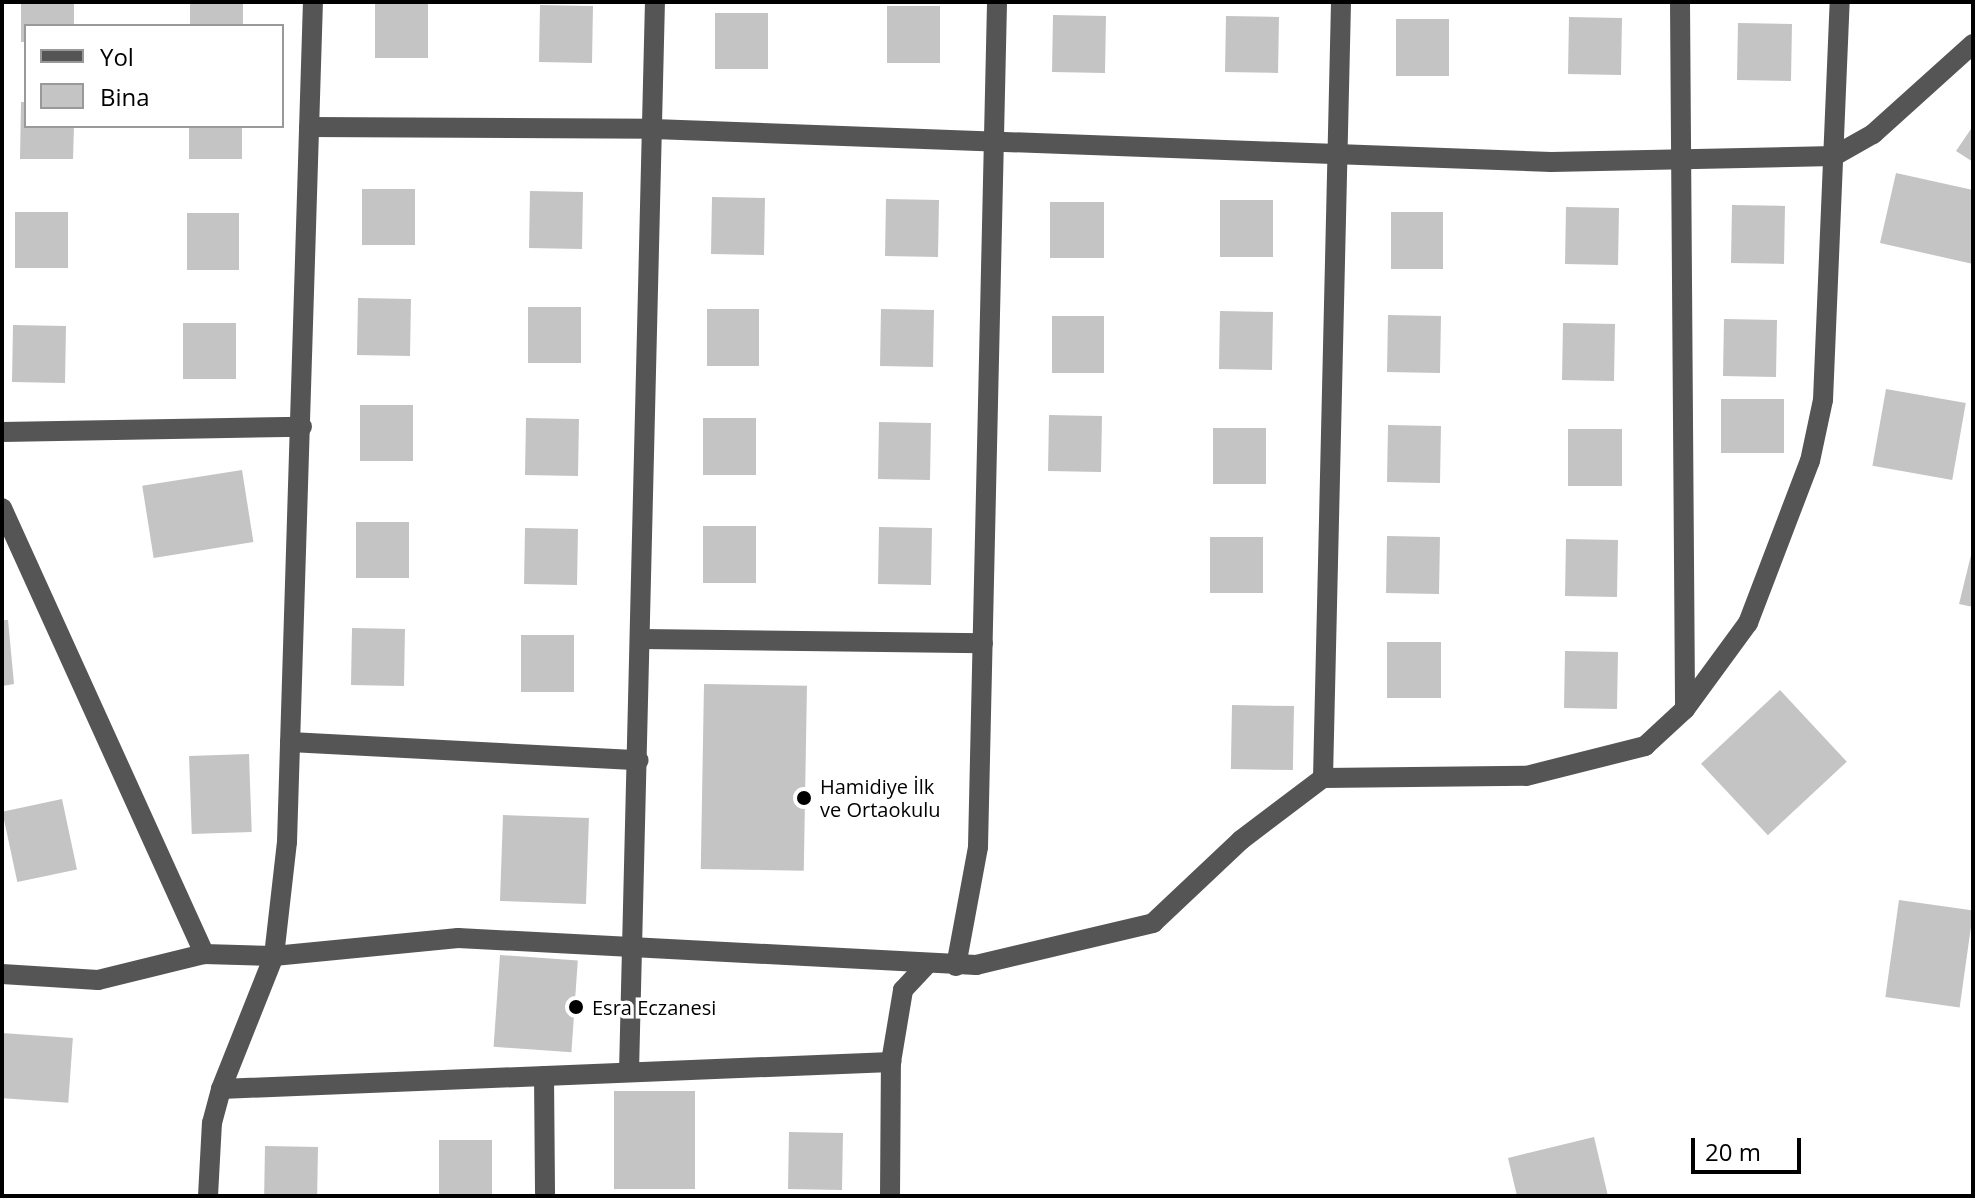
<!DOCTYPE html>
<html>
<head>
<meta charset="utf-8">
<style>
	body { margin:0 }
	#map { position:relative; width:1975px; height:1198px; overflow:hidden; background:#fff; font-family:"Open Sans",sans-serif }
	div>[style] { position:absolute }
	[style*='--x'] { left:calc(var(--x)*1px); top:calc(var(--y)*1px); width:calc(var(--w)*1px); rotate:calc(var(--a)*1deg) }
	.building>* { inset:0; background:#c4c4c4; transform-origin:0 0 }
	.minor>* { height:20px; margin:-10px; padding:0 10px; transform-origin:10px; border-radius:10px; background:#555 }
	.dots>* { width:22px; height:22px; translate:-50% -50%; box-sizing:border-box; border:4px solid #fff; border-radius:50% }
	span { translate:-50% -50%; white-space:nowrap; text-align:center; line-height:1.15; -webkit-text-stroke:7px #fff; paint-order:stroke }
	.poi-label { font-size:20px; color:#000 }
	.left { translate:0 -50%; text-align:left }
	.frame { position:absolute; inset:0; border:4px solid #000; pointer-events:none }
	.legend { position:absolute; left:24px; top:24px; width:260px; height:104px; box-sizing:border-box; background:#fff; border:2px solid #999; margin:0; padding:10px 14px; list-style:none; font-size:24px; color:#000 }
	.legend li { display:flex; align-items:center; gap:16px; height:40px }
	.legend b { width:40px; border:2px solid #999 }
	.scale { position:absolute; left:1691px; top:1138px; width:110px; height:36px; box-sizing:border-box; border:4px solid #000; border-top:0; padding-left:10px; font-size:24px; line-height:28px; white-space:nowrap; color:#000; -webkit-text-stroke:6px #fff; paint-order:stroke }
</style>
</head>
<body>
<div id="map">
	<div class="building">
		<i style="clip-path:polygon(21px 2px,74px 2px,74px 26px,26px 26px,26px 42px,21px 42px)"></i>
		<i style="left:190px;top:2px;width:53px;height:24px"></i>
		<i style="left:375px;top:2px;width:53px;height:56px"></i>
		<i style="left:540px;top:5px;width:53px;height:57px;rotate:1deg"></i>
		<i style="left:887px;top:6px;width:53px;height:57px"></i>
		<i style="left:715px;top:13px;width:53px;height:56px"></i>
		<i style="left:1053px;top:15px;width:53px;height:57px;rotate:1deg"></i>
		<i style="left:1226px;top:16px;width:53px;height:56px;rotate:1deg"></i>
		<i style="left:1569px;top:17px;width:53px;height:57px;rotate:1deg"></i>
		<i style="left:1396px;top:19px;width:53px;height:57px"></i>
		<i style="left:1738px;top:23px;width:54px;height:57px;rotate:1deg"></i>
		<i style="clip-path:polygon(21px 102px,26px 102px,26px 126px,74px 126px,73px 159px,20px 159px)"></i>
		<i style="left:189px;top:126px;width:53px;height:33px"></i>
		<i style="clip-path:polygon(1973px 126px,1973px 162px,1956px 151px)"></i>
		<i style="clip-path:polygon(1896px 173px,1973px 190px,1973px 264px,1880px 243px)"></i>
		<i style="left:362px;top:189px;width:53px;height:56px"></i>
		<i style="left:530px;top:191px;width:53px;height:57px;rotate:1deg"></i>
		<i style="left:712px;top:197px;width:53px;height:57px;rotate:1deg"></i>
		<i style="left:886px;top:199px;width:53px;height:57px;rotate:1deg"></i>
		<i style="left:1220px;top:200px;width:53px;height:57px"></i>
		<i style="left:1050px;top:202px;width:54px;height:56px"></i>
		<i style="left:1732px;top:205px;width:53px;height:58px;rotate:1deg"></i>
		<i style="left:1566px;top:207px;width:53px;height:57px;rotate:1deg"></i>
		<i style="left:15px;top:212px;width:53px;height:56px"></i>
		<i style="left:1391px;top:212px;width:52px;height:57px"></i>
		<i style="left:187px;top:213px;width:52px;height:57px"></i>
		<i style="left:358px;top:298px;width:53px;height:57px;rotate:1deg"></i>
		<i style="left:528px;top:307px;width:53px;height:56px"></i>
		<i style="left:707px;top:309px;width:52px;height:57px"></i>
		<i style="left:881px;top:309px;width:53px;height:57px;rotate:1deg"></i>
		<i style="left:1220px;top:311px;width:53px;height:58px;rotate:1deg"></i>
		<i style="left:1388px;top:315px;width:53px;height:57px;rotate:1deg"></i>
		<i style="left:1052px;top:316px;width:52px;height:57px"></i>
		<i style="left:1724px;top:319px;width:53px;height:57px;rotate:1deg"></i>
		<i style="left:183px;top:323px;width:53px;height:56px"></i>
		<i style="left:1563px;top:323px;width:52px;height:57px;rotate:1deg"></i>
		<i style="left:13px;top:325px;width:53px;height:57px;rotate:1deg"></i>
		<i style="left:1886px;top:389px;width:81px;height:78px;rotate:10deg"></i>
		<i style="left:1784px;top:399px;width:54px;height:63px;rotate:90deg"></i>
		<i style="left:360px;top:405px;width:53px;height:56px"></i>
		<i style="left:1049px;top:415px;width:53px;height:56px;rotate:1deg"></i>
		<i style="left:526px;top:418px;width:53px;height:57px;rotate:1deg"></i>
		<i style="left:703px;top:418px;width:53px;height:57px"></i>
		<i style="left:879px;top:422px;width:52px;height:57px;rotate:1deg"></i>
		<i style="left:1388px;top:425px;width:53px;height:57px;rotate:1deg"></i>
		<i style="left:1213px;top:428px;width:53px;height:56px"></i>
		<i style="left:1568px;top:429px;width:54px;height:57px"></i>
		<i style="left:242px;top:470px;width:73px;height:101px;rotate:81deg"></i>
		<i style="left:356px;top:522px;width:53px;height:56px"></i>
		<i style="left:703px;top:526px;width:53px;height:57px"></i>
		<i style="left:879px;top:527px;width:53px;height:57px;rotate:1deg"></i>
		<i style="left:525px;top:528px;width:53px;height:56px;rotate:1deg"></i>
		<i style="left:1387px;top:536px;width:53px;height:57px;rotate:1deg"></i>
		<i style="left:1210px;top:537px;width:53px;height:56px"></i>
		<i style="left:1566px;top:539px;width:52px;height:57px;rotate:1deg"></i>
		<i style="clip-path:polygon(1973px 547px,1973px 607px,1959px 604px)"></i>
		<i style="clip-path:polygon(2px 620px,8px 620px,14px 684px,2px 686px)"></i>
		<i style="left:352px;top:628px;width:53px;height:57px;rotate:1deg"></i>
		<i style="left:521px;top:635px;width:53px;height:57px"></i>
		<i style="left:1387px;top:642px;width:54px;height:56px"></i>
		<i style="left:1565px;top:651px;width:53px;height:57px;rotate:1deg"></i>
		<i style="left:704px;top:684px;width:103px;height:185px;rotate:1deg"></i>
		<i style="left:1780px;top:690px;width:98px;height:108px;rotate:47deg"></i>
		<i style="left:1232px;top:705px;width:62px;height:64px;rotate:1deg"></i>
		<i style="left:249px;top:754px;width:78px;height:60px;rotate:88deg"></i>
		<i style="left:62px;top:799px;width:72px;height:61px;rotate:78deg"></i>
		<i style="left:503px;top:815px;width:86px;height:86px;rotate:2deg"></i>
		<i style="left:1899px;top:900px;width:75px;height:98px;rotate:8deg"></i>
		<i style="left:500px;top:955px;width:78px;height:92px;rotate:4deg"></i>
		<i style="left:2px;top:1033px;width:71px;height:65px;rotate:4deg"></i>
		<i style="left:695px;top:1091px;width:98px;height:81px;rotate:90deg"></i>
		<i style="left:789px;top:1132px;width:54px;height:57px;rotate:1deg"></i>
		<i style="clip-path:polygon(1594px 1137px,1608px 1196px,1517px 1196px,1508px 1158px)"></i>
		<i style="left:439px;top:1140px;width:53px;height:56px"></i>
		<i style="left:265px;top:1146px;width:53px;height:50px;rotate:1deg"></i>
	</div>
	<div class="minor">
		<i style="--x:1680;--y:2;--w:707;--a:89.59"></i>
		<i style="--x:309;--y:127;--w:344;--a:0.3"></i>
		<i style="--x:653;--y:129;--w:899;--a:2.1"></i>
		<i style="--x:1551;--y:162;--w:283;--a:-1.2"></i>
		<i style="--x:1834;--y:156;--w:45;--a:-29.4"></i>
		<i style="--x:1873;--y:134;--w:135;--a:-42"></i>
		<i style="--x:2;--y:432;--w:300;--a:-1"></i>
		<i style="--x:2;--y:508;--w:490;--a:65.6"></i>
		<i style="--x:642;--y:639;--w:341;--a:0.7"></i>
		<i style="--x:290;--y:742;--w:349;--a:3"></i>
		<i style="--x:1323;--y:778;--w:776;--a:-88.67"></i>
		<i style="--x:956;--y:966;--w:121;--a:-79.5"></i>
		<i style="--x:978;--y:847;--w:845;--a:-88.71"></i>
		<i style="--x:2;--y:974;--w:96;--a:3.6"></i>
		<i style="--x:98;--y:980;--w:109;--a:-13.8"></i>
		<i style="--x:204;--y:954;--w:70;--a:1.6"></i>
		<i style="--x:274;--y:956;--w:185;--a:-5.6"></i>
		<i style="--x:458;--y:938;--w:519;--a:2.98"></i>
		<i style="--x:976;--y:965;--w:182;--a:-13.3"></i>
		<i style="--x:1153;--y:923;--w:121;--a:-43.3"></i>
		<i style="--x:1241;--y:840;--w:103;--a:-37.1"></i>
		<i style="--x:1323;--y:778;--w:203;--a:-0.6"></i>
		<i style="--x:1526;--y:776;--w:123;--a:-14.1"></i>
		<i style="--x:1645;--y:746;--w:54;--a:-42.8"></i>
		<i style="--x:1685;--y:709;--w:107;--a:-53.8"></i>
		<i style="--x:1748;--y:623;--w:173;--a:-69.1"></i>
		<i style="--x:1810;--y:461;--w:62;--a:-78"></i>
		<i style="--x:1823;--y:400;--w:398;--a:-87.6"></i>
		<i style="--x:629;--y:1072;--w:1070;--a:-88.61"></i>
		<i style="--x:544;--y:1076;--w:120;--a:89.5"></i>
		<i style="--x:221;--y:1089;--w:671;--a:-2.31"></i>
		<i style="--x:208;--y:1196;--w:73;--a:-86.9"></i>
		<i style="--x:212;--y:1123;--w:35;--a:-75"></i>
		<i style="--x:221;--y:1089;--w:143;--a:-68.3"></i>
		<i style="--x:274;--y:956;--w:115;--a:-83.5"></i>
		<i style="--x:287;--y:842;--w:840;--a:-88.23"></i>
		<i style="--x:890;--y:1196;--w:134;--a:-89.6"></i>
		<i style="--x:891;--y:1062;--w:73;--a:-80.5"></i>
		<i style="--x:903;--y:990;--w:33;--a:-47"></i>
	</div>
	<div class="dots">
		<i style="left:804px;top:798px;background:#000"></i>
		<i style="left:576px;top:1007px;background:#000"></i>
	</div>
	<div class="poi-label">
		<span class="left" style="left:820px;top:798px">Hamidiye İlk<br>ve Ortaokulu</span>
		<span class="left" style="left:592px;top:1007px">Esra Eczanesi</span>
	</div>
	<div class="frame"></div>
	<ul class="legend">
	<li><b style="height:10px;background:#555"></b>Yol</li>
	<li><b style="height:22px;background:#c4c4c4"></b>Bina</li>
	</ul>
	<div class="scale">20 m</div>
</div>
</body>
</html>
